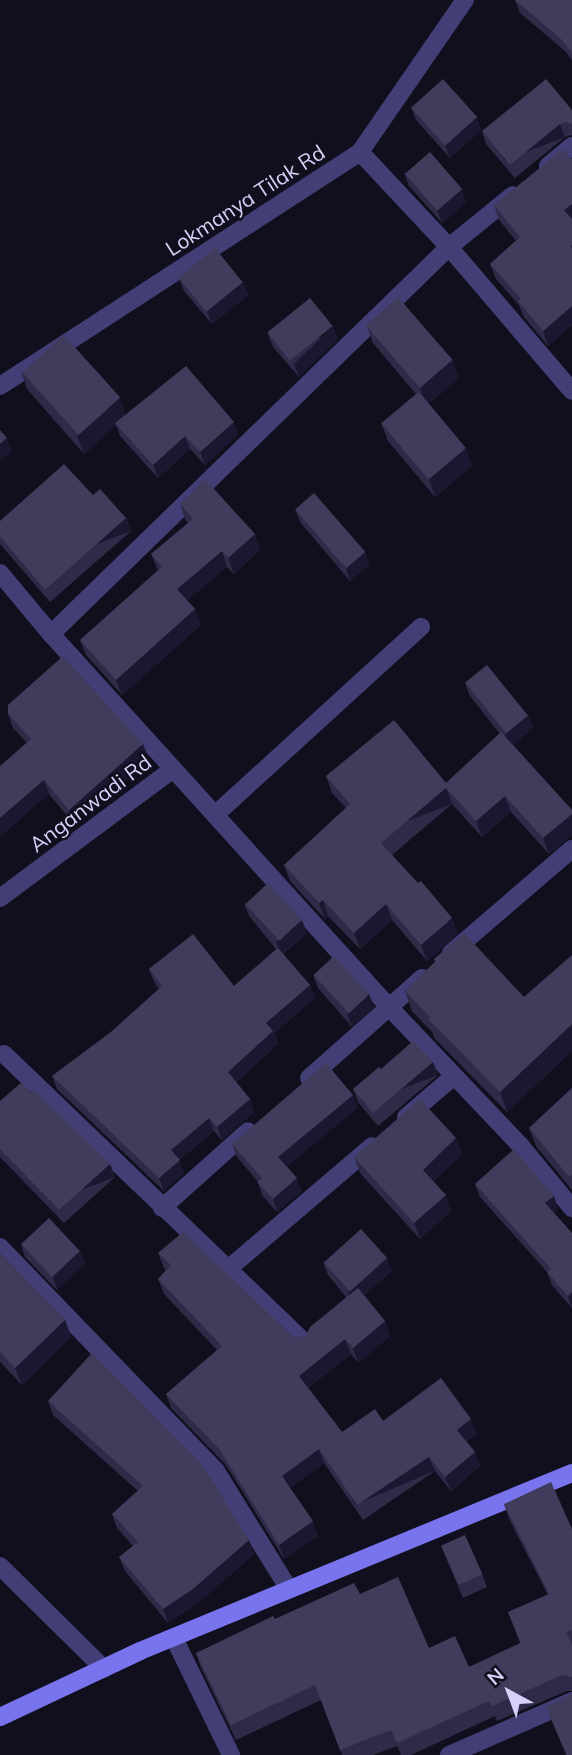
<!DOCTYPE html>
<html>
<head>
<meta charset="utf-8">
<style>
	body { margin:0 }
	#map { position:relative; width:572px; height:1755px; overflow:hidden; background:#110f1d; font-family:Mulish,sans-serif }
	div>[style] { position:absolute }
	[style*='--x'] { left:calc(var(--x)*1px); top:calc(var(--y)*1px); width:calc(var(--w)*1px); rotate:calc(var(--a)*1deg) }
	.street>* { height:18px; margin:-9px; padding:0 9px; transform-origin:9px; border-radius:9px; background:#423f76 }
	.secondary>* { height:18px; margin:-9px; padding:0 9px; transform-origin:9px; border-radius:9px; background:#7774ed }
	.wall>* { inset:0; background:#302a49 }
	.shaded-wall>* { inset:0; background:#1c1730; transform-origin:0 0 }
	.building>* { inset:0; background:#413c5c; transform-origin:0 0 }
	span { translate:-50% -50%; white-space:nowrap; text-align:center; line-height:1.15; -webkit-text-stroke:5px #110f1d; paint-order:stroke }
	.street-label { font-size:21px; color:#d6d1f9 }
	.north { position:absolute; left:474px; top:1657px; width:70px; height:70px; -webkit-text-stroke:5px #110f1d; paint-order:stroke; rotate:319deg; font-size:19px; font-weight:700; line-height:28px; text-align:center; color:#d6d1f9 }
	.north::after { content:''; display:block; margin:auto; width:24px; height:32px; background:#d6d1f9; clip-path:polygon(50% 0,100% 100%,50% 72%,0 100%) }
</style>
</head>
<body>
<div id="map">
	<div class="street">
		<i style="--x:360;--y:152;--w:130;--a:46.9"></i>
		<i style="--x:449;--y:247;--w:189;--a:49.5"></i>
		<i style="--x:548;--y:166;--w:31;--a:-40"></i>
		<i style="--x:0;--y:386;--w:429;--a:-33"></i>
		<i style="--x:360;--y:152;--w:185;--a:-55.4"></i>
		<i style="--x:0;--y:573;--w:80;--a:50.1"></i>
		<i style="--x:51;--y:634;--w:503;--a:47.82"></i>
		<i style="--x:389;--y:1007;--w:190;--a:46.5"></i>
		<i style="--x:520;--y:1145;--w:82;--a:50.5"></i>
		<i style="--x:51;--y:634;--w:555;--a:-44.2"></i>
		<i style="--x:449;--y:247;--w:82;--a:-39.1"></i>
		<i style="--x:215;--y:815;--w:279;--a:-42.4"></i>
		<i style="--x:0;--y:898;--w:216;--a:-36.7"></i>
		<i style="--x:451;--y:953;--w:160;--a:-40.7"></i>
		<i style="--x:4;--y:1054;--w:416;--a:43.8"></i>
		<i style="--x:309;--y:1078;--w:151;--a:-41.5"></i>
		<i style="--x:406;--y:1117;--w:63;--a:-40.5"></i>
		<i style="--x:162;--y:1208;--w:115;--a:-41.8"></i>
		<i style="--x:0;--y:1247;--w:311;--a:46"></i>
		<i style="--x:216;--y:1471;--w:139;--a:58.3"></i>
		<i style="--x:228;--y:1269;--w:189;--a:-40.5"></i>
		<i style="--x:0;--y:1566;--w:146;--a:44.7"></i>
		<i style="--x:174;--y:1638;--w:130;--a:64"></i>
		<i style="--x:449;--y:1755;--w:134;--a:-23.7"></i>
	</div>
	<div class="secondary">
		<i style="--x:0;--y:1717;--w:155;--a:-25.2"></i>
		<i style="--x:140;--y:1651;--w:467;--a:-22.4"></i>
	</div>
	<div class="wall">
		<i style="clip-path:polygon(515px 0,572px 0,572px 60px,565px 51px,520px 13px)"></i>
		<i style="clip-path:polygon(411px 107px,481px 130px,450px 158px,416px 120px)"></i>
		<i style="clip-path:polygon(572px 110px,572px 135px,565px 137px,515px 178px,486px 144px,482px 131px)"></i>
		<i style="clip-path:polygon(572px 159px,572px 325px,548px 346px,523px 316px,519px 305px,496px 279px,490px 264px,516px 241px,499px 220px,494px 205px)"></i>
		<i style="clip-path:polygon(404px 173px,466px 202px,442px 223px,409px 186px)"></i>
		<i style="clip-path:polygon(179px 278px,243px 282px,248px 295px,212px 324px,184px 291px)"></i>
		<i style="clip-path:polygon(366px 325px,452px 360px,459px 378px,428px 404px,472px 466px,435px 497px,388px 441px,381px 423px,416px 394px,373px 343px)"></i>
		<i style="clip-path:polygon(268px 334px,338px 339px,299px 377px,273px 347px)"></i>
		<i style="clip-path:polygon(21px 371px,126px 415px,238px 435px,205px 465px,190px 449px,158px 478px,120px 436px,116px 425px,84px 454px,27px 389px)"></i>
		<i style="clip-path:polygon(93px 495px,126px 518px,131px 531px,50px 602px,0 544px,0 521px)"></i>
		<i style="clip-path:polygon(180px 504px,255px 534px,260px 550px,234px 574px,227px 567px,187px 600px,195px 609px,201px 625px,122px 695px,86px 655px,80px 640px,158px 570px,151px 554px,188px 523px,185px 519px)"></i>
		<i style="clip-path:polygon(295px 509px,365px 552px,369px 565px,350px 581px,300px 522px)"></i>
		<i style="clip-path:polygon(465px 683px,528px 715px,533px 728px,513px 745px,572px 810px,572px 835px,549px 854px,511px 812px,482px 837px,452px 804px,392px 855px,458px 934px,427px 961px,392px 920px,360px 949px,328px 916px,325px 919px,290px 881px,284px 865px,346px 808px,332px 793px,326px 776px,446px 783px,500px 734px,470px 696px)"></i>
		<i style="clip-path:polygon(8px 714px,149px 759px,74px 824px,49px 794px,27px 743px,13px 728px)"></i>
		<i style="clip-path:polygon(244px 903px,307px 933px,283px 954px,310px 985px,315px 998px,274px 1033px,278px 1044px,236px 1082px,250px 1099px,254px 1112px,222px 1140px,214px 1131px,179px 1160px,184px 1173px,164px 1191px,57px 1089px,52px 1076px,111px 1032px,159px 989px,154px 982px,149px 969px,234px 986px,276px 949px,249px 916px)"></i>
		<i style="clip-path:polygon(572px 955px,572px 1051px,507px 1112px,435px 1039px,432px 1032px,412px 1011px,405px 991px,435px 962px,434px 959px,524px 997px)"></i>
		<i style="clip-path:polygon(313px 975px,374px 1007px,352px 1027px,318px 988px)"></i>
		<i style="clip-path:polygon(381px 1069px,438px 1075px,378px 1126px,358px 1102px,353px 1089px)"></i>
		<i style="clip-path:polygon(572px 1088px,572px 1190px,536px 1146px,529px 1128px)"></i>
		<i style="clip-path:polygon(31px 1093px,110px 1164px,115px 1177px,64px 1223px,0 1157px,0 1101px)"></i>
		<i style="clip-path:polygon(353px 1095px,357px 1108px,287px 1166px,302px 1191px,277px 1212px,262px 1195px,258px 1182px,237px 1157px,232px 1144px)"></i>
		<i style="clip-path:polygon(462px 1154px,433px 1181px,451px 1211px,420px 1239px,360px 1173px,354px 1157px)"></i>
		<i style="clip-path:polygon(475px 1184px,558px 1209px,554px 1213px,572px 1233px,572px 1308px,552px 1285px,547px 1272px,480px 1197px)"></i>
		<i style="clip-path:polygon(21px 1244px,80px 1251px,85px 1264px,57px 1290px,25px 1257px)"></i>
		<i style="clip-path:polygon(0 1253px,65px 1320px,71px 1337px,22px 1385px,0 1362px)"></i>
		<i style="clip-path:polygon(158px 1253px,295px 1338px,306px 1336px,346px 1297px,328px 1275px,323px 1262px,392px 1271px,364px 1295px,385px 1321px,390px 1336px,358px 1363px,351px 1354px,308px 1388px,342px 1432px,383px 1421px,477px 1434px,466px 1441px,475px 1452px,480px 1466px,451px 1491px,435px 1471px,363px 1520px,324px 1463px,290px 1488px,318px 1536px,284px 1559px,226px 1465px,171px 1408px,166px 1394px,217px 1350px,164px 1294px,158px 1279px,166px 1270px,164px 1268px)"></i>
		<i style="clip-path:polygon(48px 1401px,249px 1540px,254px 1554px,198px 1603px,168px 1623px,125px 1571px,119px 1557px,133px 1546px,117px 1528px,112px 1514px,138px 1491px,53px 1415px)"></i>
		<i style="clip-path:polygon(504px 1504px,572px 1529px,572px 1691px,567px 1691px,497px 1721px,495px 1716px,411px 1755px,401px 1755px,397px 1746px,373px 1755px,342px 1755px,321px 1700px,236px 1740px,201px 1668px,196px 1653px,275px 1619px,360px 1594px,429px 1648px,469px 1667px,520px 1643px,508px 1612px,548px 1595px,509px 1519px)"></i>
		<i style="clip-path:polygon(441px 1546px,482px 1574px,487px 1587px,463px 1598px)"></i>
		<i style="clip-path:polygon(546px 1707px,572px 1755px,566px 1755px)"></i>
	</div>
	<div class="shaded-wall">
		<i style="clip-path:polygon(477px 117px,481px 130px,450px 158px,445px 145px)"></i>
		<i style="left:560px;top:124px;width:14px;height:65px;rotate:69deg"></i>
		<i style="clip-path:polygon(462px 189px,466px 202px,442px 223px,437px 210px)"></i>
		<i style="clip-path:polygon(572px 204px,572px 223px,564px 210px)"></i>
		<i style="clip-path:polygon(243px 282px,248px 295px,212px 324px,207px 311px)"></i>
		<i style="clip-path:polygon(572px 306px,572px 325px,548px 346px,543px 331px)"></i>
		<i style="clip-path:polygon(333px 326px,338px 339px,299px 377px,294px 364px)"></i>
		<i style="clip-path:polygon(452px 360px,459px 378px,426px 406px,420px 388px)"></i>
		<i style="clip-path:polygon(120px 398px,126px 416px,115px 423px,116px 425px,84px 454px,77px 436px)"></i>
		<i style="clip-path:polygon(234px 422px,238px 435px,205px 465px,200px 452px)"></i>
		<i style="clip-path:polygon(185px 436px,190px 449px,158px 478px,153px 465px)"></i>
		<i style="clip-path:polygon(7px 438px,12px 451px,0 461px,0 444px)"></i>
		<i style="clip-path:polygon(466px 448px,472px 466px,435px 497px,429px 479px)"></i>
		<i style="left:126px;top:518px;width:14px;height:108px;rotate:69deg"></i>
		<i style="clip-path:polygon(255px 534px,260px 550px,234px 574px,228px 558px)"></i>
		<i style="clip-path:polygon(222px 551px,227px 567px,183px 604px,177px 589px)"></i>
		<i style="clip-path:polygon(365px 552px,369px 565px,350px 581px,346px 568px)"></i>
		<i style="clip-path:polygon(195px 609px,201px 625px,122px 695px,116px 680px)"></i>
		<i style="clip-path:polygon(528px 715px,533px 728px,510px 747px,505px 734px)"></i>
		<i style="clip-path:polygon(143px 744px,149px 759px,74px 824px,69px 810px)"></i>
		<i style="clip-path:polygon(44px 780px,49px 794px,0 837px,0 818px)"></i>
		<i style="left:446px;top:788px;width:17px;height:85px;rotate:69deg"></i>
		<i style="clip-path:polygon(505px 796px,511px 812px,482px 837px,476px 821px)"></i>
		<i style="clip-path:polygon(572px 814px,572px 835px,549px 854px,543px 838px)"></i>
		<i style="clip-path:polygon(323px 900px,328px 916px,325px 919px,319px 903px)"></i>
		<i style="clip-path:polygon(386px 904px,392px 920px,360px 949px,354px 933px)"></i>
		<i style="clip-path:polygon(452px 918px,458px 934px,427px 961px,421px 945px)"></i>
		<i style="clip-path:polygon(302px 920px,307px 933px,281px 955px,276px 942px)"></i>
		<i style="clip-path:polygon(310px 985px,315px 998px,274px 1033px,278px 1044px,232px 1085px,228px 1072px,266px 1023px)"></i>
		<i style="clip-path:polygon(369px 994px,374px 1007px,352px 1027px,347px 1014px)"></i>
		<i style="clip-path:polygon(572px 1024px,572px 1051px,507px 1112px,500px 1092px)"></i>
		<i style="left:433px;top:1062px;width:14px;height:79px;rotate:69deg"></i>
		<i style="clip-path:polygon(353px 1095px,357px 1108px,283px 1170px,278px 1157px)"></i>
		<i style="clip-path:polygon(250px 1099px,254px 1112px,222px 1140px,217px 1127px)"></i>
		<i style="clip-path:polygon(209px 1118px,214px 1131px,175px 1163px,171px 1150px)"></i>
		<i style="clip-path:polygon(456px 1138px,462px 1154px,429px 1186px,423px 1170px)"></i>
		<i style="clip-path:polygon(180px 1160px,184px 1173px,164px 1191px,159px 1178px)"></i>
		<i style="left:110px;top:1164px;width:14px;height:69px;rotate:69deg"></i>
		<i style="clip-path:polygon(297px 1178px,302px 1191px,277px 1212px,273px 1199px)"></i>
		<i style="clip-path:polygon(446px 1195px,451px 1211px,420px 1239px,414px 1223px)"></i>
		<i style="clip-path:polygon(554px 1196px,558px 1209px,550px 1216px,545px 1203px)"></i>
		<i style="clip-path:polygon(80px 1251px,85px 1264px,57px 1290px,53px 1277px)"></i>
		<i style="clip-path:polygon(387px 1258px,392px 1271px,353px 1304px,348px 1292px)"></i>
		<i style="clip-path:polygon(572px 1292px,572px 1308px,568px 1296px)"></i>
		<i style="clip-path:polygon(65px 1320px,71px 1337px,22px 1385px,15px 1368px)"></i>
		<i style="clip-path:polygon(385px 1321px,390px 1336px,358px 1363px,353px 1348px)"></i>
		<i style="clip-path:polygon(345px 1339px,351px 1354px,304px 1391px,299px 1376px)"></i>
		<i style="clip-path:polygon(471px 1419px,477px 1434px,462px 1444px,457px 1430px)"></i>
		<i style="clip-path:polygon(319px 1449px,324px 1463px,287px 1490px,282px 1476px)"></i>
		<i style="clip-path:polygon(475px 1452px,480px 1466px,451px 1491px,445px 1477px)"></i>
		<i style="left:429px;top:1457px;width:15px;height:87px;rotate:67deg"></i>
		<i style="clip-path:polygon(313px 1521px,318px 1536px,284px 1559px,279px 1545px)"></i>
		<i style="clip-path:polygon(249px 1540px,254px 1554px,198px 1603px,168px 1623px,163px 1609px)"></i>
	</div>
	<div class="building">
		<i style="clip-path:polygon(515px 0,572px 0,572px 53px,560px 38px)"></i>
		<i style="left:443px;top:79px;width:51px;height:43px;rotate:48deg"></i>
		<i style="clip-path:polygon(546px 79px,572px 110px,572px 124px,566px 122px,560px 124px,510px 165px,482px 131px)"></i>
		<i style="clip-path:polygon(563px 149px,572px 159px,572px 204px,564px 210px,572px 219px,572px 245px,570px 246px,572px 249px,572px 306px,543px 331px,518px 301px,521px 299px,490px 264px,520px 237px,494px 205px)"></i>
		<i style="left:430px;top:152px;width:49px;height:33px;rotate:49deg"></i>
		<i style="left:215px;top:248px;width:44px;height:47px;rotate:51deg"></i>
		<i style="left:398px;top:297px;width:83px;height:43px;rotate:49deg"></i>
		<i style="left:310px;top:298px;width:36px;height:55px;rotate:51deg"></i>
		<i style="left:64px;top:335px;width:84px;height:56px;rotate:48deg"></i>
		<i style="clip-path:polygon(186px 366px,234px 422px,200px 452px,185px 436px,153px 465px,115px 423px)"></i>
		<i style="left:419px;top:392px;width:73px;height:49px;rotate:50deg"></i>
		<i style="clip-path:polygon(0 430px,7px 438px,0 444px)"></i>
		<i style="clip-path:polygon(64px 464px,93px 495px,100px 489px,126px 518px,45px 590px,0 536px,0 521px)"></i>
		<i style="clip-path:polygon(205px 479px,255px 534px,228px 558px,222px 551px,177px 589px,195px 609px,116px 680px,80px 640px,162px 567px,151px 554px,193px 519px,180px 504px)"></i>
		<i style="left:314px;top:493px;width:78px;height:25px;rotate:49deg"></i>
		<i style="clip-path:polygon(63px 656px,143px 744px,69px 810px,44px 780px,0 818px,0 766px,31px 739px,8px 714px,8px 705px)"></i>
		<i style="left:487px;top:665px;width:65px;height:28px;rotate:51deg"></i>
		<i style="clip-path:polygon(394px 720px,446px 783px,501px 732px,572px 810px,572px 814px,543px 838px,505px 796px,476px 821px,446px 788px,381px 843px,418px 883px,421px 881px,452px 918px,421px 945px,386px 904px,354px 933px,323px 900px,319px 903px,284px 865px,350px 804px,326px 776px)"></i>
		<i style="left:268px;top:883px;width:50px;height:31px;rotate:47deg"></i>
		<i style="clip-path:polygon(464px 933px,524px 997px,572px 955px,572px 1024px,500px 1092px,428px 1019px,430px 1017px,405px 991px,436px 961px,434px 959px)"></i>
		<i style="clip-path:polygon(193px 934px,234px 986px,278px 948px,310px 985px,266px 1023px,273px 1031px,228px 1072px,250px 1099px,217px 1127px,209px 1118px,171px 1150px,180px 1160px,159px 1178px,52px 1076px,111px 1032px,162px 986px,149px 969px)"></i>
		<i style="left:334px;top:956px;width:52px;height:28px;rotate:47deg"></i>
		<i style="clip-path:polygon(413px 1041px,433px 1062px,373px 1113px,353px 1089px,379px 1067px,381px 1069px)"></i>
		<i style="clip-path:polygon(326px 1063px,353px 1095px,278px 1157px,297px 1178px,273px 1199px,257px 1182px,262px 1178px,232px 1144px)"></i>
		<i style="clip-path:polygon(22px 1082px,31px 1093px,34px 1090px,110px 1164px,59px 1210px,0 1149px,0 1101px)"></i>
		<i style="clip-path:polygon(572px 1088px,572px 1174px,569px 1177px,529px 1128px)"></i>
		<i style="clip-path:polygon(420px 1099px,456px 1138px,423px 1170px,446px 1195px,414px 1223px,354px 1157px)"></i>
		<i style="clip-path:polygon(514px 1149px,554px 1196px,545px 1203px,572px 1233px,572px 1292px,568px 1296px,547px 1272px,551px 1269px,475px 1184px)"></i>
		<i style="left:49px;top:1218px;width:45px;height:38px;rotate:47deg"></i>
		<i style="left:361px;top:1229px;width:39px;height:50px;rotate:48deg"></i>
		<i style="clip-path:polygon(183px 1232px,295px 1338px,306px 1336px,310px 1327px,358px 1288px,385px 1321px,353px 1348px,345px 1339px,299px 1376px,342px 1432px,375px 1409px,383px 1421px,441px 1378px,471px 1419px,457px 1430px,475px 1452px,445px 1477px,429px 1457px,357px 1505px,319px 1449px,282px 1476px,313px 1521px,279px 1545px,220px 1450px,166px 1394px,222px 1346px,158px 1279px,171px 1265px,158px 1253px)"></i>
		<i style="clip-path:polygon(0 1253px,65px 1320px,15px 1368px,0 1352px)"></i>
		<i style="clip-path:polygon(92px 1353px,202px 1464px,249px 1540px,193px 1589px,163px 1609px,119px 1557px,138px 1542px,112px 1514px,143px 1486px,48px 1401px)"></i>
		<i style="clip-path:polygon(551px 1482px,572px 1529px,572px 1630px,566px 1632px,572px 1645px,572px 1677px,562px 1675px,492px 1706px,489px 1701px,397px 1743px,391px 1730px,340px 1750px,315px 1685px,231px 1725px,196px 1653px,273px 1616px,275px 1619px,354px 1583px,360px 1594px,398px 1577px,429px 1648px,455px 1636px,469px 1667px,521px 1643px,508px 1612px,549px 1594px,504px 1504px)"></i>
		<i style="left:465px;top:1535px;width:43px;height:26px;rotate:66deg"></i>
		<i style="clip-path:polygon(572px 1694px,572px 1755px,567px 1755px,546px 1707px)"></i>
	</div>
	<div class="street-label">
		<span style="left:245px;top:200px;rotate:-33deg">Lokmanya Tilak Rd</span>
		<span style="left:90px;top:803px;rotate:-37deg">Anganwadi Rd</span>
	</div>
	<div class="north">N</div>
</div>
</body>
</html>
